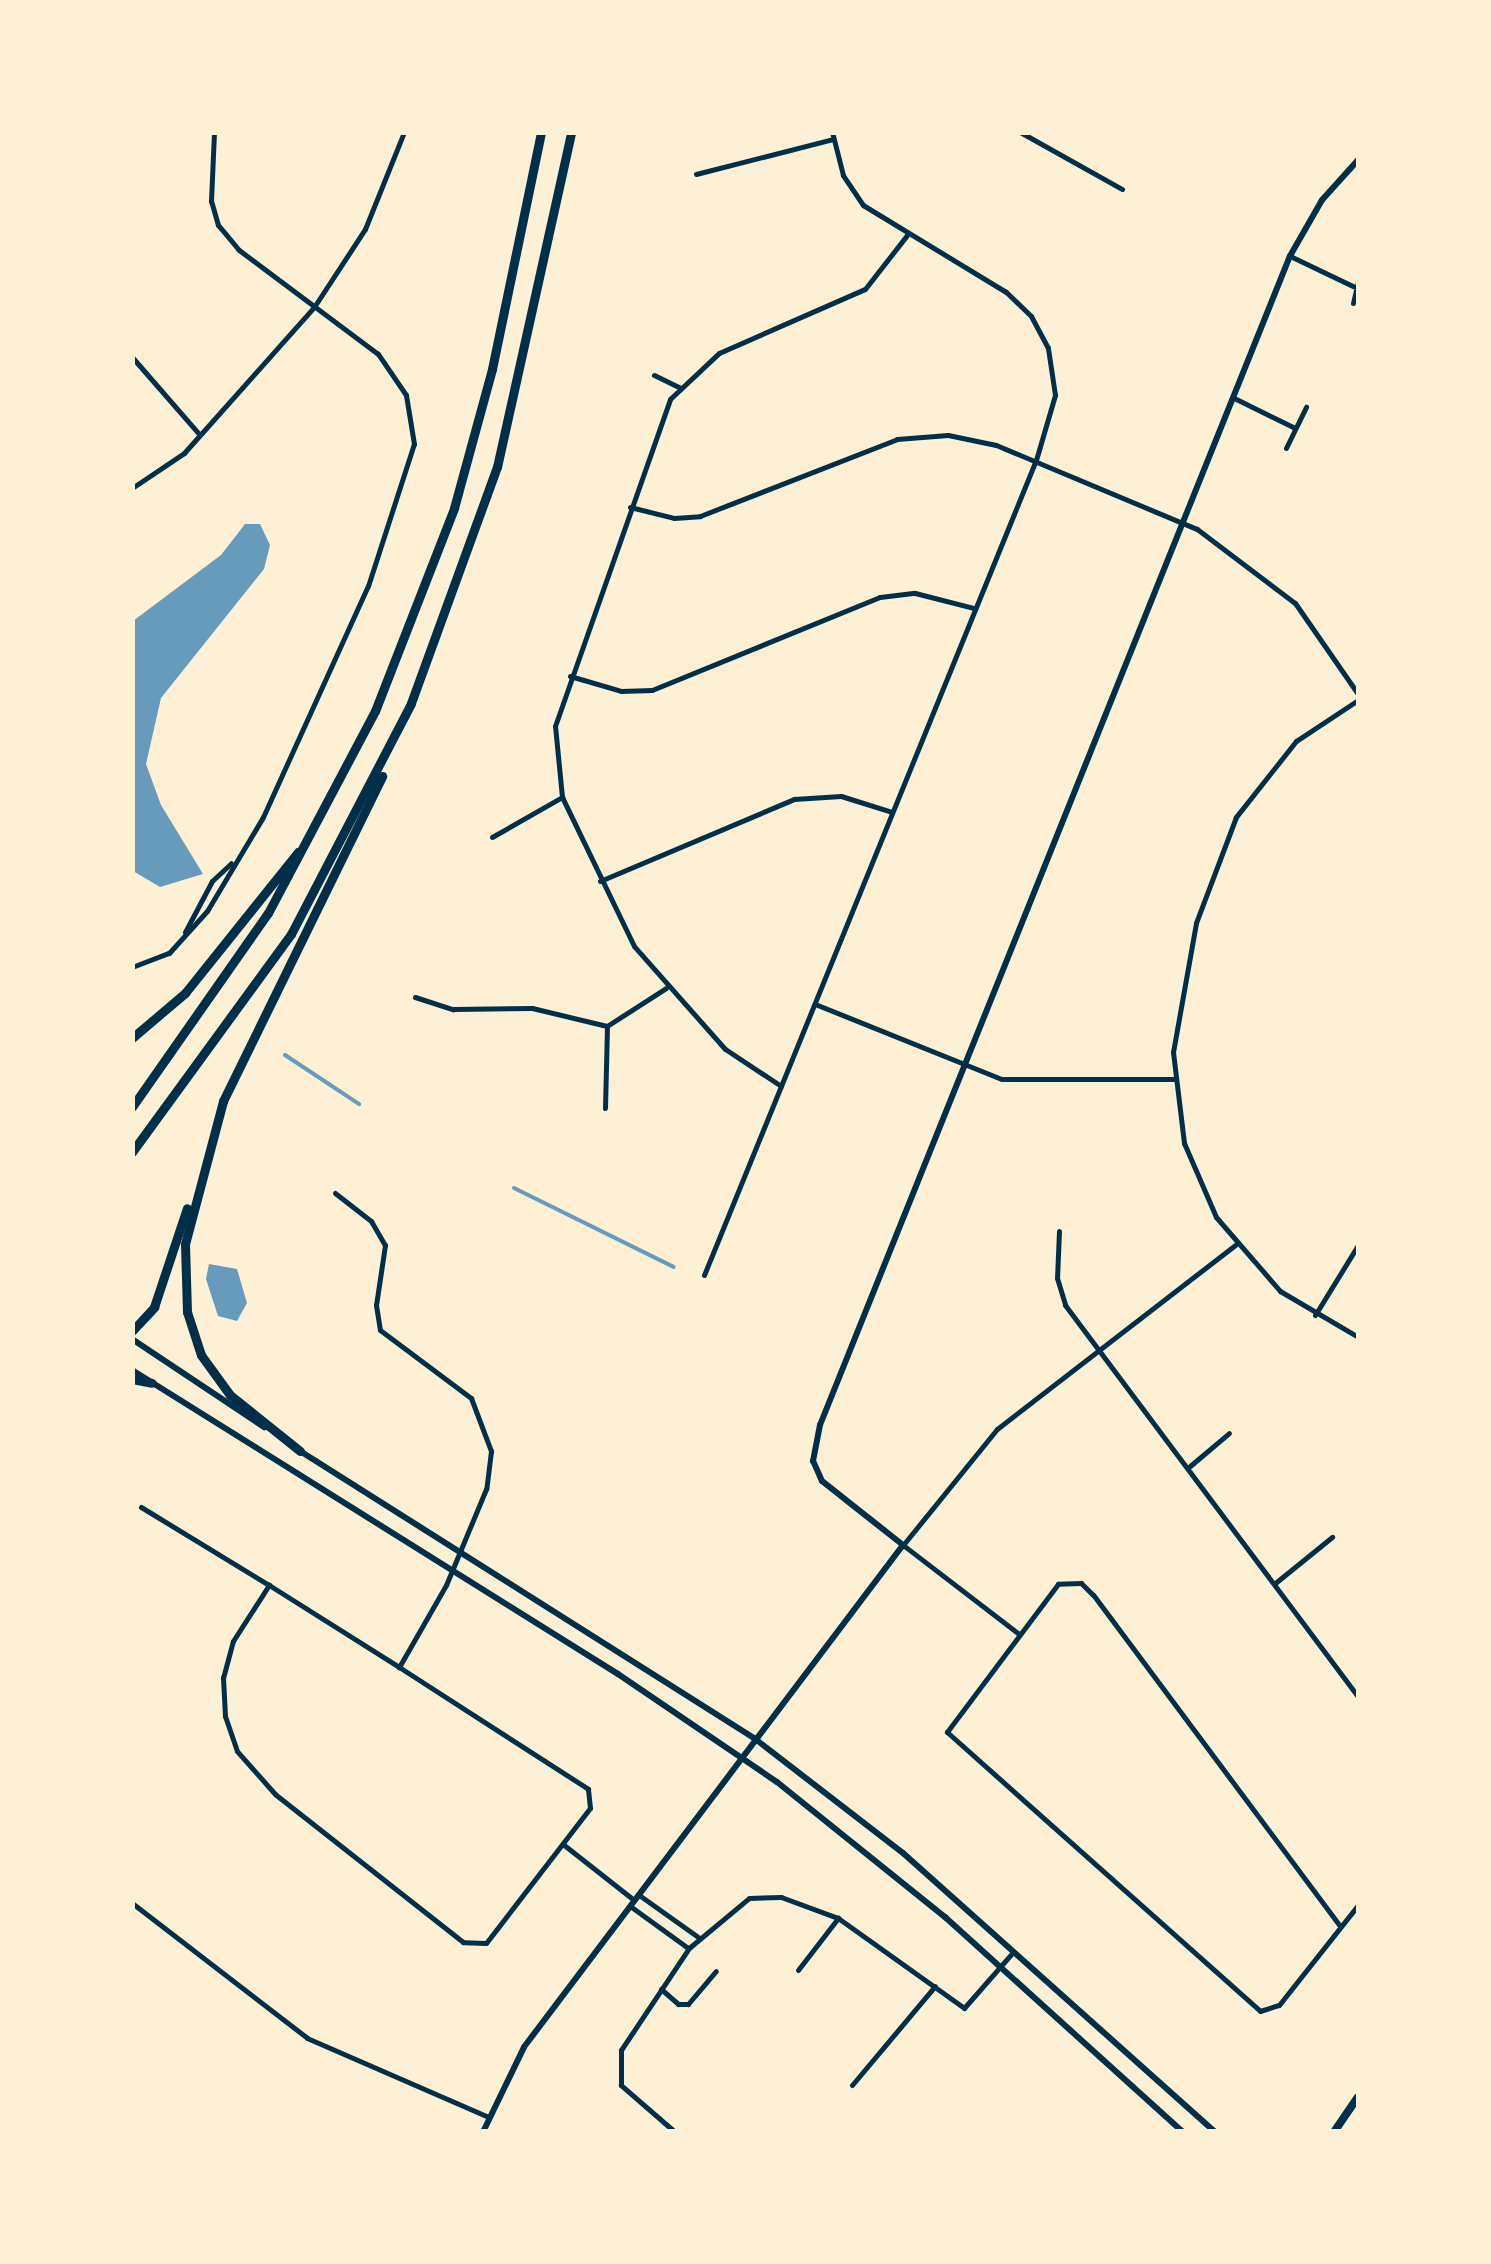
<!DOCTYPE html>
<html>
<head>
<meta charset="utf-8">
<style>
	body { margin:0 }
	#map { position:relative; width:1491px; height:2264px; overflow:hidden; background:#fdf0d5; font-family:Jost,sans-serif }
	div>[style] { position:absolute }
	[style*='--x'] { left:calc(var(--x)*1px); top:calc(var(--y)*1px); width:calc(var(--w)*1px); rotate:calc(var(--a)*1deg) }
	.water>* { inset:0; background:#669bbc }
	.stream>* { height:4px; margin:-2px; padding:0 2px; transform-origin:2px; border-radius:2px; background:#669bbc }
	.minor>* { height:5px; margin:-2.5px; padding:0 2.5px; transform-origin:2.5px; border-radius:2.5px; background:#003049 }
	.tertiary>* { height:6px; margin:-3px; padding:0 3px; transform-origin:3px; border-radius:3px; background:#003049 }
	.secondary>* { height:6px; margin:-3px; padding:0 3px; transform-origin:3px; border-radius:3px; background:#003049 }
	.primary>* { height:8px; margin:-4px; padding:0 4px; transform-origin:4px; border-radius:4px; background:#003049 }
	.motorway>* { height:9px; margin:-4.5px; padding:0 4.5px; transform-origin:4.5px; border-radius:4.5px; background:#003049 }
	span { translate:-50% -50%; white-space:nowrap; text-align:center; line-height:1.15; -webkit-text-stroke:8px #fdf0d5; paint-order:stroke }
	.frame { position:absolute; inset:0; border:135px solid #fdf0d5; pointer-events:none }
</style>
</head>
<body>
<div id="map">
	<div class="water">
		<i style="clip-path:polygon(245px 524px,260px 524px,270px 545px,264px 569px,161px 698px,146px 764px,161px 805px,203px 874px,160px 887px,133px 871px,133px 621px,221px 555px)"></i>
		<i style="clip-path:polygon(209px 1264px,237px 1269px,247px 1303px,237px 1321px,218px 1316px,206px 1279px)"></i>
	</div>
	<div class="stream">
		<i style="--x:285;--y:1055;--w:89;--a:33.5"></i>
		<i style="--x:514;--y:1188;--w:178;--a:26.3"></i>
	</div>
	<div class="minor">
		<i style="--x:1020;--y:132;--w:117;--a:29.2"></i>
		<i style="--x:696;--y:174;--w:141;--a:-14.3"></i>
		<i style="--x:1290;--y:256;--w:70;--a:25.5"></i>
		<i style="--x:1353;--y:303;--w:22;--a:-77"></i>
		<i style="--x:132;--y:357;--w:102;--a:49"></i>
		<i style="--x:654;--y:375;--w:28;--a:26"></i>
		<i style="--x:1234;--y:398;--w:68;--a:26.2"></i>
		<i style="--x:1286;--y:448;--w:46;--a:-64"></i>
		<i style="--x:132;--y:488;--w:63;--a:-33.9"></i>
		<i style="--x:184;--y:453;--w:195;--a:-48.3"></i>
		<i style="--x:314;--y:307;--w:93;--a:-56.8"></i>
		<i style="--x:365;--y:229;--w:105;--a:-68.1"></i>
		<i style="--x:630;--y:507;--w:45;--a:14"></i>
		<i style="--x:674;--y:518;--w:26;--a:-4"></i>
		<i style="--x:700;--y:516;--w:212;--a:-21.3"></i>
		<i style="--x:897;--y:439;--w:51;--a:-4.5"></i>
		<i style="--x:948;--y:435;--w:49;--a:11.8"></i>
		<i style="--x:996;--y:445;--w:218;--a:22.7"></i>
		<i style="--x:1197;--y:529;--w:123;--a:37.1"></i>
		<i style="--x:1295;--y:603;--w:111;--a:55.3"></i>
		<i style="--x:570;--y:676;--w:53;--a:16.4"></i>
		<i style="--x:621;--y:691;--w:31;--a:-2"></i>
		<i style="--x:652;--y:690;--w:246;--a:-22.2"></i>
		<i style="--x:880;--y:597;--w:35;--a:-7"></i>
		<i style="--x:915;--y:593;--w:61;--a:14.3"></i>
		<i style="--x:1358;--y:700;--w:74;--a:146.5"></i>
		<i style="--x:1296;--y:741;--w:97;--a:128.3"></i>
		<i style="--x:1236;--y:817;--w:113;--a:110.7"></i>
		<i style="--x:1196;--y:923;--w:131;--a:100.1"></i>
		<i style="--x:1173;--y:1052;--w:92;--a:83.1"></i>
		<i style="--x:1184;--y:1143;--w:81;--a:66.6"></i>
		<i style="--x:1216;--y:1217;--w:98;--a:49.1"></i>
		<i style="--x:1280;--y:1291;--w:91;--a:30.5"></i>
		<i style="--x:492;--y:837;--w:81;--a:-29.7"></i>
		<i style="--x:600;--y:881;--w:211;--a:-22.9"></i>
		<i style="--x:794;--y:799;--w:47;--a:-3.7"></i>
		<i style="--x:841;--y:796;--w:53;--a:17.4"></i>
		<i style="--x:185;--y:932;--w:58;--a:-62.1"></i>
		<i style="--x:212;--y:881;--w:26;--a:-43"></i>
		<i style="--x:132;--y:967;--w:40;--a:-21"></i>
		<i style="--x:169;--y:953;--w:57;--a:-47.9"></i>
		<i style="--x:207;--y:911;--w:109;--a:-59.2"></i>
		<i style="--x:263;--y:817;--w:254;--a:-65.6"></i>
		<i style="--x:368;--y:586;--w:149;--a:-72.1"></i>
		<i style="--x:414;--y:444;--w:50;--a:-99.3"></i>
		<i style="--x:406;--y:395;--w:50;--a:-124.3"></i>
		<i style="--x:378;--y:354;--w:174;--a:-143.2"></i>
		<i style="--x:239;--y:250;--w:33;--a:-130"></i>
		<i style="--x:218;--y:225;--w:25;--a:-106"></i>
		<i style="--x:211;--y:201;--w:69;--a:-87.5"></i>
		<i style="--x:415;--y:997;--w:40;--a:18"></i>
		<i style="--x:453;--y:1009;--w:79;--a:-0.7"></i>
		<i style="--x:532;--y:1008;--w:77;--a:13.5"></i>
		<i style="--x:607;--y:1026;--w:70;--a:-32.8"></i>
		<i style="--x:815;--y:1004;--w:201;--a:21.9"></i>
		<i style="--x:1002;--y:1079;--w:171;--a:0"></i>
		<i style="--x:781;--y:1086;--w:67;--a:-146.5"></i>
		<i style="--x:725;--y:1049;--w:137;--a:-131.5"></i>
		<i style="--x:634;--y:946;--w:165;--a:-115.8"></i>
		<i style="--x:562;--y:797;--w:71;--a:-95.6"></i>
		<i style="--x:555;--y:726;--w:347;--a:-70.6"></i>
		<i style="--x:670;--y:399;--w:67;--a:-43.2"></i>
		<i style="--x:719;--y:353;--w:159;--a:-23.7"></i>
		<i style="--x:865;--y:289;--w:68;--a:-52.1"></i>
		<i style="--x:605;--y:1108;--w:82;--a:-88.6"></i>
		<i style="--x:335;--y:1193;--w:46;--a:37.9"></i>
		<i style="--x:371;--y:1221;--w:28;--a:60"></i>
		<i style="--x:385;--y:1245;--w:61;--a:98.5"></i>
		<i style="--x:376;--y:1305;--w:25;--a:81"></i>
		<i style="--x:380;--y:1330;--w:114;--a:36.8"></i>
		<i style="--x:471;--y:1398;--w:57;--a:69.3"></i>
		<i style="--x:491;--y:1451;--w:38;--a:97"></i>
		<i style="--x:486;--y:1489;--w:104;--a:112.6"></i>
		<i style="--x:446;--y:1585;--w:95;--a:119.8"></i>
		<i style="--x:1059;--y:1231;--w:47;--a:92.4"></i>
		<i style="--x:1057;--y:1278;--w:28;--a:73"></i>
		<i style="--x:1065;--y:1305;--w:489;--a:53.2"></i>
		<i style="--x:704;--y:1275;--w:880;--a:-67.84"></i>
		<i style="--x:1036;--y:460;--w:68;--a:-73.7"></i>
		<i style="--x:1055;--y:395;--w:48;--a:-98.5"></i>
		<i style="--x:1048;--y:348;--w:36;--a:-118"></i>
		<i style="--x:1031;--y:316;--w:35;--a:-136"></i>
		<i style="--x:1006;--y:292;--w:167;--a:-148.7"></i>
		<i style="--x:863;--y:205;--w:36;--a:-124"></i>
		<i style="--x:843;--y:175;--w:44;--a:-104.3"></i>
		<i style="--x:1315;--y:1315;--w:82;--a:-58.4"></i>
		<i style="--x:1190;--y:1466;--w:51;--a:-40.2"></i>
		<i style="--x:141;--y:1507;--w:150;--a:31.4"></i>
		<i style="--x:269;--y:1585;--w:154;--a:32.2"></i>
		<i style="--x:399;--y:1667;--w:225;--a:32.8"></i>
		<i style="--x:588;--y:1789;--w:19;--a:84"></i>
		<i style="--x:590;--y:1808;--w:170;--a:127.6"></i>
		<i style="--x:486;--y:1943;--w:23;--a:-178"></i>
		<i style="--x:463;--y:1942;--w:239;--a:-141.8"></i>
		<i style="--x:275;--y:1794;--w:57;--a:-131.5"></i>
		<i style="--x:237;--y:1751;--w:37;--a:-109"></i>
		<i style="--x:225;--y:1716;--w:38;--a:-93"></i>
		<i style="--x:223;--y:1678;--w:38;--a:-75"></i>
		<i style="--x:233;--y:1641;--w:67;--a:-57.3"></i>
		<i style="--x:1274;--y:1584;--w:75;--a:-39"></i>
		<i style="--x:1019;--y:1634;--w:146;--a:-142.5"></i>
		<i style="--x:903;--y:1545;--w:149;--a:-51"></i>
		<i style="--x:997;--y:1429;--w:301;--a:-37.7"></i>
		<i style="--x:564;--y:1845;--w:89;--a:38.2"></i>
		<i style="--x:639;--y:1895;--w:72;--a:35.4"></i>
		<i style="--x:132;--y:1903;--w:221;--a:37.6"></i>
		<i style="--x:307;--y:2038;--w:198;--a:23.5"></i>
		<i style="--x:630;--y:1906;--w:72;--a:35.9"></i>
		<i style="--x:1340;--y:1926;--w:413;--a:-126.7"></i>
		<i style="--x:1093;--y:1595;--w:17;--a:-135"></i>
		<i style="--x:1081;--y:1583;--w:23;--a:178"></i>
		<i style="--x:1058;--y:1584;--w:185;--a:126.9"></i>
		<i style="--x:947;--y:1732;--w:419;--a:41.7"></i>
		<i style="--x:1260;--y:2011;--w:20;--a:-18"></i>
		<i style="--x:1279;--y:2005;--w:127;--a:-51.7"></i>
		<i style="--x:798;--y:1970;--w:66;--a:-52.4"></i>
		<i style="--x:661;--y:1989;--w:23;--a:41"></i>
		<i style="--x:678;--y:2004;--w:10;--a:0"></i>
		<i style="--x:688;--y:2004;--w:43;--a:-49.7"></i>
		<i style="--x:852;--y:2085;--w:129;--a:-50"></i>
		<i style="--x:675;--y:2132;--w:72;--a:-139"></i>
		<i style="--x:621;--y:2085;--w:35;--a:-90"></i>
		<i style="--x:621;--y:2050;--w:123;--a:-56.3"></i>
		<i style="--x:689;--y:1948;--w:78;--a:-39.8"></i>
		<i style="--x:749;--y:1898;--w:32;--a:-2"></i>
		<i style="--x:781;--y:1897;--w:61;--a:20.2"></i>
		<i style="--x:838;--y:1918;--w:155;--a:35.5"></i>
		<i style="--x:964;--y:2008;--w:74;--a:-48.8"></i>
	</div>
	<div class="tertiary">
		<i style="--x:483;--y:2132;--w:94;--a:-64.2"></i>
		<i style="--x:524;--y:2047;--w:629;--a:-52.95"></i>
		<i style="--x:903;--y:1545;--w:103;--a:-141.7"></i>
		<i style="--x:822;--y:1481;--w:22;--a:-114"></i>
		<i style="--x:813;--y:1461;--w:37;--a:-79"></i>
		<i style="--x:820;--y:1425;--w:1260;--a:-68.1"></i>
		<i style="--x:1290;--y:256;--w:64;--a:-60.3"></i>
		<i style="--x:1322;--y:200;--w:54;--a:-48"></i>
	</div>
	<div class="secondary">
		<i style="--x:132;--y:1339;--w:159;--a:33.7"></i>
		<i style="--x:132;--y:1370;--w:573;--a:32.03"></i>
		<i style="--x:618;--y:1674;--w:192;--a:34.2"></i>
		<i style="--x:777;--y:1782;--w:216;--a:38.8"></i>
		<i style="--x:945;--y:1917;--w:321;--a:42.1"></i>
		<i style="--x:300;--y:1451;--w:537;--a:32.3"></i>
		<i style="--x:754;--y:1738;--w:188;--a:37.7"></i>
		<i style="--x:903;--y:1853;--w:419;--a:41.8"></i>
	</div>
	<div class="primary">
		<i style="--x:1334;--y:2132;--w:42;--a:-55.6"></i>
	</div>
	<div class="motorway">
		<i style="--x:132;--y:1038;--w:70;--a:-40.3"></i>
		<i style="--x:185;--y:993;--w:181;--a:-51.3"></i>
		<i style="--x:132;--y:1107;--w:237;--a:-55"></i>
		<i style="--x:268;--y:913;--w:229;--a:-62.1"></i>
		<i style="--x:375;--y:711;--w:218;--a:-68.7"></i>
		<i style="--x:454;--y:508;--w:144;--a:-74.7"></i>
		<i style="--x:492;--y:369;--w:242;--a:-78.3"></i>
		<i style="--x:132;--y:1152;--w:270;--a:-53.9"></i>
		<i style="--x:291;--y:934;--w:260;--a:-62.5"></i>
		<i style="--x:411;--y:703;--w:251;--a:-70"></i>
		<i style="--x:497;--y:467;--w:343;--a:-77.5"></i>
		<i style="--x:132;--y:1331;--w:33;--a:-47"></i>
		<i style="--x:154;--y:1307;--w:104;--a:-71.6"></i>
		<i style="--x:132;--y:1379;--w:20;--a:11"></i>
		<i style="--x:300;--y:1451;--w:90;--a:-141.3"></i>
		<i style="--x:230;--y:1395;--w:49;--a:-125.9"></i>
		<i style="--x:201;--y:1355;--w:45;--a:-108"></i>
		<i style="--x:187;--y:1312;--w:68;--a:-91.7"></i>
		<i style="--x:185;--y:1244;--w:148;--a:-75.1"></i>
		<i style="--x:223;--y:1101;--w:362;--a:-63.9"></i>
	</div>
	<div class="frame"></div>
</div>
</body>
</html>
